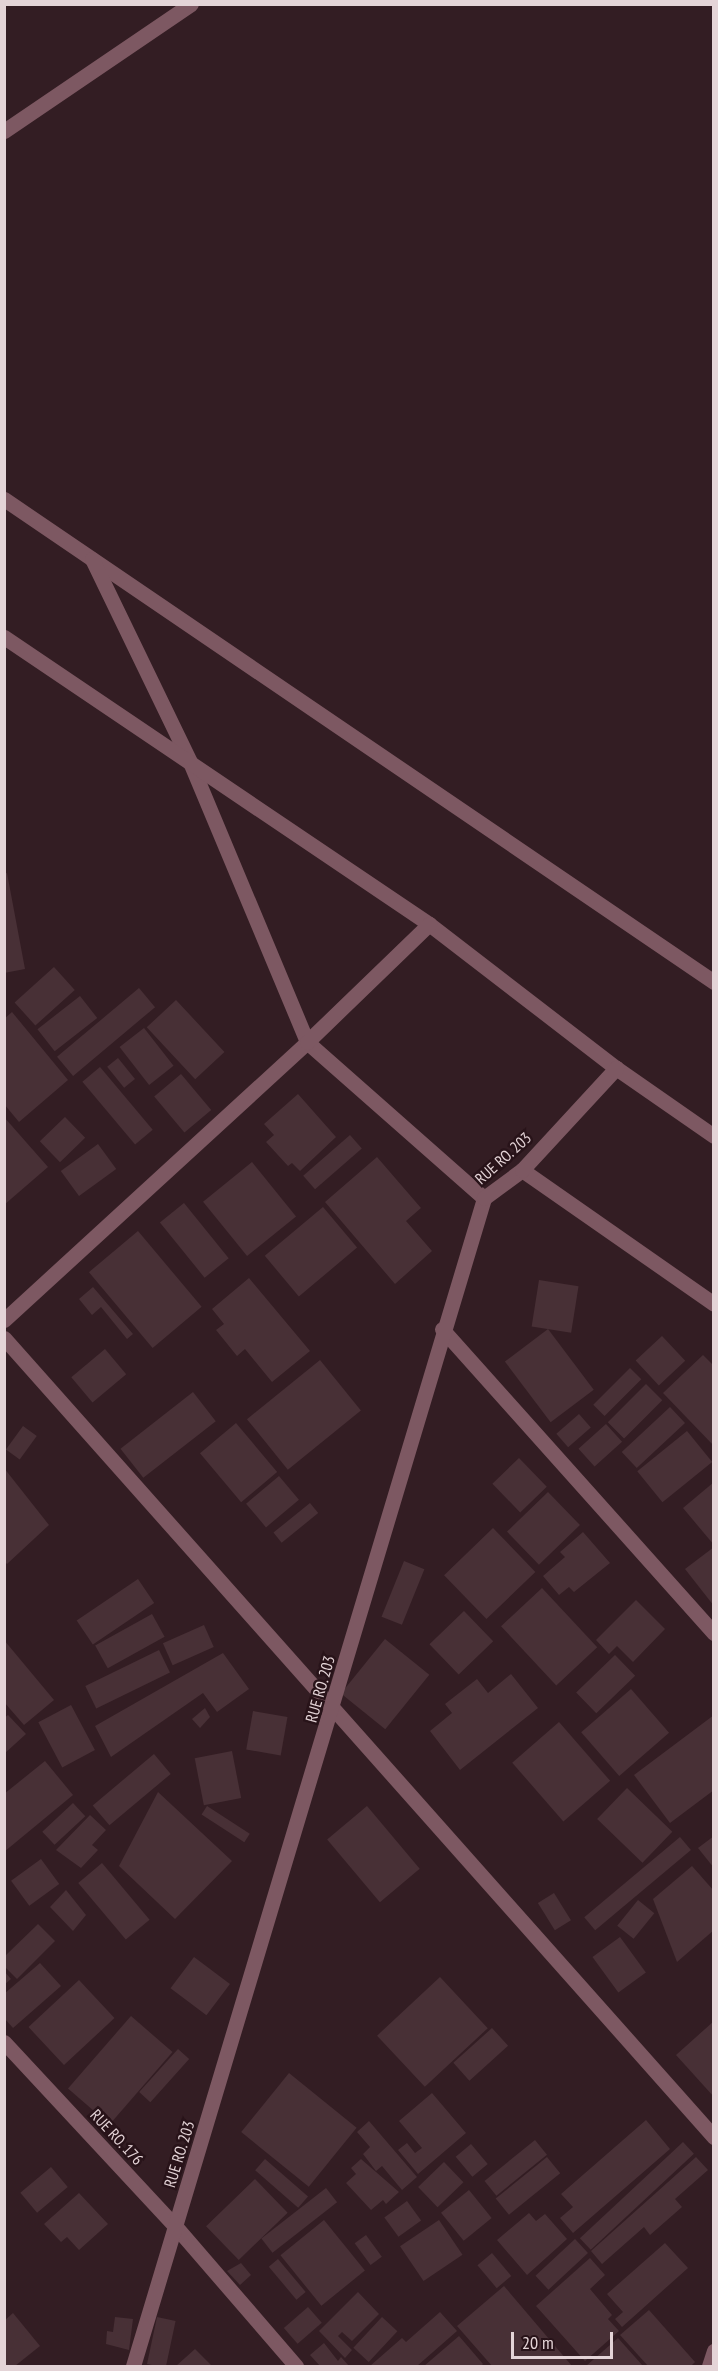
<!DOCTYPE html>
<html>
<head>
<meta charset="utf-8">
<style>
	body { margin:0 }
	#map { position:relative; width:718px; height:2371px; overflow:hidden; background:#331d23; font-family:"PT Sans Narrow",sans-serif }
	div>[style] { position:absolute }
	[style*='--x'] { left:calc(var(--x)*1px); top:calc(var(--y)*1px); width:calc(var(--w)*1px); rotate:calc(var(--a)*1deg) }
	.building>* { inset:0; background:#483036; transform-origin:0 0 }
	.minor>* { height:15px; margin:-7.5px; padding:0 7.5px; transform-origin:7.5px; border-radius:7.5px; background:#7d5862 }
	span { translate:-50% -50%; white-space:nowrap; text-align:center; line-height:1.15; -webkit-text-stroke:5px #281319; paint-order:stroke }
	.street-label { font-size:16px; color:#e4d4d7 }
	.frame { position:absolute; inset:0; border:6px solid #e4d4d7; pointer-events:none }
	.scale { position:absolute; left:511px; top:2332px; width:102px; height:27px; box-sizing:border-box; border:3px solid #e4d4d7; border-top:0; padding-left:8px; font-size:18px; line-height:21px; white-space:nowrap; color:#e4d4d7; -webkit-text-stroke:4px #281319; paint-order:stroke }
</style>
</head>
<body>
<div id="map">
	<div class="building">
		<i style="clip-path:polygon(7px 873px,25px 969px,4px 973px,4px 874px)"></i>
		<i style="left:54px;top:967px;width:31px;height:53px;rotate:48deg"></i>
		<i style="left:139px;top:988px;width:25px;height:107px;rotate:50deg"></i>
		<i style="left:80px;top:996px;width:28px;height:54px;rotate:52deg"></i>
		<i style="left:176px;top:1000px;width:71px;height:40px;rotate:47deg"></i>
		<i style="clip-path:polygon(12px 1012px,68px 1080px,19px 1122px,4px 1104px,4px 1019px)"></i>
		<i style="left:144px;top:1028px;width:48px;height:31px;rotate:52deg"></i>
		<i style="left:118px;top:1058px;width:27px;height:14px;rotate:51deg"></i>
		<i style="left:100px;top:1067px;width:82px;height:23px;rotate:50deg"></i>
		<i style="left:181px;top:1074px;width:47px;height:35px;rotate:50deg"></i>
		<i style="clip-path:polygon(298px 1094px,336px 1137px,300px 1171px,292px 1163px,288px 1166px,266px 1142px,274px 1135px,264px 1124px)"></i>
		<i style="clip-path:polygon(4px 1117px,48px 1167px,4px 1205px)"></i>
		<i style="left:65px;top:1117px;width:29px;height:35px;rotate:46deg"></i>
		<i style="left:350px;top:1135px;width:18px;height:62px;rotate:49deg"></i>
		<i style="left:98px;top:1144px;width:31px;height:46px;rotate:54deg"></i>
		<i style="clip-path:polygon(377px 1157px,421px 1208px,406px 1221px,432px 1251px,395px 1284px,325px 1202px)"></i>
		<i style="left:252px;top:1162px;width:70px;height:63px;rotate:51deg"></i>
		<i style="left:184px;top:1203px;width:71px;height:31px;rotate:51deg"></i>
		<i style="left:323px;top:1207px;width:53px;height:76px;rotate:50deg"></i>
		<i style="left:138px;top:1231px;width:99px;height:64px;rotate:50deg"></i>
		<i style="clip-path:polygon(249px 1278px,310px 1351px,272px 1382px,245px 1349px,237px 1356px,216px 1330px,224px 1324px,212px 1309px)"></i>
		<i style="left:539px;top:1280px;width:40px;height:47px;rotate:9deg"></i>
		<i style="clip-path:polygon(93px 1287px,133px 1334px,127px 1339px,101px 1307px,92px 1315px,79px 1299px)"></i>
		<i style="left:548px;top:1329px;width:76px;height:54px;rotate:53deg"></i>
		<i style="left:662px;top:1336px;width:34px;height:36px;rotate:47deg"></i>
		<i style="left:105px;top:1349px;width:33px;height:44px;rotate:50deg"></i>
		<i style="clip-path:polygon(703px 1355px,714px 1366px,714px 1446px,663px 1393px)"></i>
		<i style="left:320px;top:1360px;width:65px;height:94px;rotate:51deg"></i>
		<i style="left:630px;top:1368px;width:16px;height:52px;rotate:45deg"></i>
		<i style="left:646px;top:1384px;width:23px;height:54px;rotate:45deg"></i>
		<i style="left:193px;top:1392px;width:37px;height:92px;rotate:52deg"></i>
		<i style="left:670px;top:1407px;width:22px;height:66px;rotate:47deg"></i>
		<i style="left:579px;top:1414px;width:18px;height:30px;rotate:49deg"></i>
		<i style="left:236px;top:1423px;width:64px;height:47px;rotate:50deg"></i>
		<i style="left:606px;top:1424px;width:24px;height:37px;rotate:48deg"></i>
		<i style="left:23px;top:1426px;width:17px;height:29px;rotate:36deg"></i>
		<i style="left:687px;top:1431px;width:40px;height:64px;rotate:51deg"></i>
		<i style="left:519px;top:1458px;width:40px;height:37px;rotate:46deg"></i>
		<i style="clip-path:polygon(4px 1468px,49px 1525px,7px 1564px,4px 1561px)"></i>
		<i style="left:279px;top:1476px;width:31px;height:43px;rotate:50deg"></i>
		<i style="clip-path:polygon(714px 1482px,714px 1545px,683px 1508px)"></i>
		<i style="left:548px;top:1492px;width:46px;height:57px;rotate:46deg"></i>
		<i style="left:310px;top:1503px;width:13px;height:47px;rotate:51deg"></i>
		<i style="left:493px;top:1528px;width:61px;height:68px;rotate:46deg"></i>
		<i style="clip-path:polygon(583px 1532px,610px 1563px,574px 1592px,569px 1587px,559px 1595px,543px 1576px,565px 1557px,560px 1552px)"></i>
		<i style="clip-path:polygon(714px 1547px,714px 1606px,685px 1569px)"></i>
		<i style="left:404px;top:1561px;width:22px;height:60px;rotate:22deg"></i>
		<i style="left:138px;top:1579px;width:29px;height:74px;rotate:56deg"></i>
		<i style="left:542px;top:1588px;width:81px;height:56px;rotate:47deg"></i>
		<i style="clip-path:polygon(636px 1600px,665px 1629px,633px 1662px,617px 1646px,609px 1654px,596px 1640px)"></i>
		<i style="left:464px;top:1611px;width:42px;height:48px;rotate:46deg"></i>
		<i style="left:152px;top:1614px;width:26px;height:65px;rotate:61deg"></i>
		<i style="left:204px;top:1625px;width:24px;height:45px;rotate:66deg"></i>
		<i style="left:385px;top:1639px;width:57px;height:70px;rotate:39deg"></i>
		<i style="clip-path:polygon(4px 1640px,54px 1700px,24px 1725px,4px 1702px)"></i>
		<i style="left:159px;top:1650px;width:25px;height:82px;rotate:64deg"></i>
		<i style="clip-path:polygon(223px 1653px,249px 1689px,217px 1712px,203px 1693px,111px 1757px,95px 1726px)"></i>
		<i style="left:615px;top:1655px;width:29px;height:54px;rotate:46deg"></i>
		<i style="clip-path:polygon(511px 1674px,538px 1708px,460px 1770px,430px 1731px,452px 1713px,445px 1704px,477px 1679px,488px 1693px)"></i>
		<i style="left:631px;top:1689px;width:58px;height:66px;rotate:49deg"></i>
		<i style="left:71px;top:1705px;width:51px;height:37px;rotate:62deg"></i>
		<i style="clip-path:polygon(205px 1708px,210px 1717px,200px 1728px,192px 1719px)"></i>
		<i style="left:253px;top:1711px;width:35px;height:39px;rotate:10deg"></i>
		<i style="clip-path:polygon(8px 1715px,26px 1734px,4px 1754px,4px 1718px)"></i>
		<i style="clip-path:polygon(714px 1715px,714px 1790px,670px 1823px,634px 1775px)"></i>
		<i style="left:559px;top:1722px;width:78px;height:62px;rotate:49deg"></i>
		<i style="left:232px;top:1751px;width:48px;height:38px;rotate:79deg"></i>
		<i style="left:154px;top:1754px;width:26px;height:80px;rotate:50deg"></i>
		<i style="clip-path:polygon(45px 1761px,73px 1795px,4px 1852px,4px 1794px)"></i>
		<i style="left:627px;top:1788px;width:63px;height:43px;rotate:44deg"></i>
		<i style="clip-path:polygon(158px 1792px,232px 1861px,175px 1919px,119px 1866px)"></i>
		<i style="left:73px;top:1803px;width:18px;height:42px;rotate:47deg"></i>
		<i style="left:207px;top:1806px;width:51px;height:10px;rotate:33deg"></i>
		<i style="left:367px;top:1806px;width:82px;height:52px;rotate:50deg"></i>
		<i style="clip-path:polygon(90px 1815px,106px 1830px,92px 1845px,98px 1850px,81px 1868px,56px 1850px)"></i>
		<i style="clip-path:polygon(714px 1836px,714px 1868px,698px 1848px)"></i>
		<i style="left:680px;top:1837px;width:17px;height:125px;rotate:50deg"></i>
		<i style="left:41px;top:1859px;width:31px;height:37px;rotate:54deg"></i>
		<i style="left:102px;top:1863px;width:74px;height:31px;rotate:50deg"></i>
		<i style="clip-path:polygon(692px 1866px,714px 1891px,714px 1930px,677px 1962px,653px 1899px)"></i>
		<i style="clip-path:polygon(66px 1890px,86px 1915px,73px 1931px,50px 1907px)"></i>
		<i style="left:554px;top:1893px;width:32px;height:19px;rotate:58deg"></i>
		<i style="left:638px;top:1900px;width:21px;height:33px;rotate:39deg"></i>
		<i style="clip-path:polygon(38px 1924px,55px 1941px,17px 1979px,4px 1966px,4px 1957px)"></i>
		<i style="left:620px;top:1937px;width:44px;height:34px;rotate:54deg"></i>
		<i style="left:194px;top:1957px;width:45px;height:39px;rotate:37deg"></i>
		<i style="clip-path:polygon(40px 1963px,61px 1986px,13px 2028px,4px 2018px,4px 1994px)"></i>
		<i style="clip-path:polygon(4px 1971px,11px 1979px,4px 1985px)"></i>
		<i style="left:440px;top:1977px;width:70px;height:86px;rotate:47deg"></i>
		<i style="left:79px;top:1980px;width:52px;height:69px;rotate:47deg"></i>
		<i style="left:131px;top:2016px;width:55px;height:96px;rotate:41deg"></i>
		<i style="clip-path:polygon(714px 2021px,714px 2097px,676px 2055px)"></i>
		<i style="left:492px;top:2028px;width:24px;height:52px;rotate:48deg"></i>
		<i style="left:178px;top:2049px;width:15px;height:58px;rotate:42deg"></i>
		<i style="left:289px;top:2073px;width:87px;height:76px;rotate:39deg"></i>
		<i style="clip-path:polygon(432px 2093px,466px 2133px,418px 2174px,398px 2150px,407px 2143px,415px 2153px,422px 2148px,399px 2121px)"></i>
		<i style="clip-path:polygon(646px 2120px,670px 2149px,573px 2233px,560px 2218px,573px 2207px,561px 2194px)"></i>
		<i style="clip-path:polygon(369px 2121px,417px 2177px,402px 2190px,382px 2166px,376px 2171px,363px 2154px,370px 2147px,357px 2132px)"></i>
		<i style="left:535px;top:2140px;width:19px;height:65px;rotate:51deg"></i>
		<i style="left:683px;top:2142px;width:16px;height:141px;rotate:47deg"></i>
		<i style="left:471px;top:2144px;width:26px;height:20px;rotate:50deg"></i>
		<i style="left:547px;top:2157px;width:21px;height:66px;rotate:51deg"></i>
		<i style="clip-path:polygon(696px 2157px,708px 2170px,675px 2199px,682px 2207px,650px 2235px,644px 2227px,602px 2264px,591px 2251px)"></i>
		<i style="left:265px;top:2159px;width:57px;height:15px;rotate:41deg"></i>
		<i style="clip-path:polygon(361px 2159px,399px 2192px,386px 2204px,383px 2200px,371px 2210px,346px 2183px,356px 2174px,351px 2168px)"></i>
		<i style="left:444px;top:2162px;width:28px;height:36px;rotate:46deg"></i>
		<i style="left:51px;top:2167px;width:26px;height:40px;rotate:50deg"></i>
		<i style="left:255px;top:2179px;width:47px;height:68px;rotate:46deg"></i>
		<i style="left:326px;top:2188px;width:18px;height:82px;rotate:52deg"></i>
		<i style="left:469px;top:2190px;width:36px;height:36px;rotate:51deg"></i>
		<i style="clip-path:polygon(79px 2193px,108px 2224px,79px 2250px,67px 2237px,61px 2242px,44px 2224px)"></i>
		<i style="left:407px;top:2201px;width:24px;height:28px;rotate:54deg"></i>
		<i style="clip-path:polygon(529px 2213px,536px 2221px,545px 2214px,567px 2239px,527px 2275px,497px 2240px)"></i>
		<i style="left:324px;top:2220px;width:65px;height:56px;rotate:51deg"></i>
		<i style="left:439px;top:2220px;width:42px;height:47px;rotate:56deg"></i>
		<i style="left:366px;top:2235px;width:27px;height:14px;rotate:54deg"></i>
		<i style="left:575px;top:2239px;width:19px;height:54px;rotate:47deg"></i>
		<i style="clip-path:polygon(665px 2243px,688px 2268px,622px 2327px,615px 2319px,623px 2312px,607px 2294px)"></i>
		<i style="left:492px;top:2253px;width:30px;height:19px;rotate:50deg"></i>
		<i style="clip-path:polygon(590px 2258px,605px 2275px,590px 2289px,612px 2315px,608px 2319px,619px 2331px,585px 2361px,536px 2306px)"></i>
		<i style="left:278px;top:2259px;width:43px;height:12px;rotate:50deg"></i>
		<i style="clip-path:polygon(241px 2263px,251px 2275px,240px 2285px,227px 2271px)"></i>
		<i style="clip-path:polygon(504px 2286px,572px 2366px,492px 2366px,457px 2326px)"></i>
		<i style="clip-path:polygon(358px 2292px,379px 2314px,352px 2341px,342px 2332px,338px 2336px,352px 2350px,345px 2358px,319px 2331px)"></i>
		<i style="left:308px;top:2307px;width:21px;height:32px;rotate:49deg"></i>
		<i style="clip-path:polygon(649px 2310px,695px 2362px,691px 2366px,648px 2366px,620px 2335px)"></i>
		<i style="clip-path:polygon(440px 2312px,457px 2331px,417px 2366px,370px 2366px,402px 2338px,406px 2342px)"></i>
		<i style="clip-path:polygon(13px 2313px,40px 2346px,15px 2366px,4px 2366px,4px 2321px)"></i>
		<i style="clip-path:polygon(115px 2317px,133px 2319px,129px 2350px,106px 2344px,107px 2331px,113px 2332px)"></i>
		<i style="left:157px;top:2317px;width:19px;height:48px;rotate:12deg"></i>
		<i style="left:382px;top:2317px;width:21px;height:42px;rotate:43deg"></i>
		<i style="clip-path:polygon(459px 2336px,483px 2364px,481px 2366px,424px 2366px)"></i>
		<i style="clip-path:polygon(618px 2338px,643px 2366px,586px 2366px)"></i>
		<i style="clip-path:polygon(324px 2343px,338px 2361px,341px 2357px,349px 2366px,320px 2366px,310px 2355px)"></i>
		<i style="clip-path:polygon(195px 2349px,212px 2366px,176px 2366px)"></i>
	</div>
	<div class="minor">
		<i style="--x:4;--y:131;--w:226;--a:-34.2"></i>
		<i style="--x:4;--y:499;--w:859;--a:34.23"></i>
		<i style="--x:92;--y:559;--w:225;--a:64.2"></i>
		<i style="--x:190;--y:762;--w:303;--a:67.3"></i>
		<i style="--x:307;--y:1042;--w:236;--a:41.4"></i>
		<i style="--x:4;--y:637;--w:513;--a:34.03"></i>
		<i style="--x:429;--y:924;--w:236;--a:37.6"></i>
		<i style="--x:616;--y:1068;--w:119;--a:34.8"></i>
		<i style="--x:522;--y:1170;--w:234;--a:34.9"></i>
		<i style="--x:4;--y:1320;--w:411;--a:-42.5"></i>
		<i style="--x:307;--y:1042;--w:170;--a:-44"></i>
		<i style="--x:442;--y:1329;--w:408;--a:48.2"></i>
		<i style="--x:4;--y:1338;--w:1069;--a:48.38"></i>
		<i style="--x:4;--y:2042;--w:253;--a:47.1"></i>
		<i style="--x:176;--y:2227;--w:184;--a:49.2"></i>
		<i style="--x:133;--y:2366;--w:1220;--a:-73.27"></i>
		<i style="--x:484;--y:1198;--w:47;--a:-36.4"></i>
		<i style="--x:522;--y:1170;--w:139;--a:-47.3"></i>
		<i style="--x:709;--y:2366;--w:16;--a:-72"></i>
	</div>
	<div class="street-label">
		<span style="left:503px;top:1158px;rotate:-42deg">RUE RO. 203</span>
		<span style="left:320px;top:1689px;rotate:-74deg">RUE RO. 203</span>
		<span style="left:117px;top:2137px;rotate:47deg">RUE RO. 176</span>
		<span style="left:179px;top:2154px;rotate:-73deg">RUE RO. 203</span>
	</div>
	<div class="frame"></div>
	<div class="scale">20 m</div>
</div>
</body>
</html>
